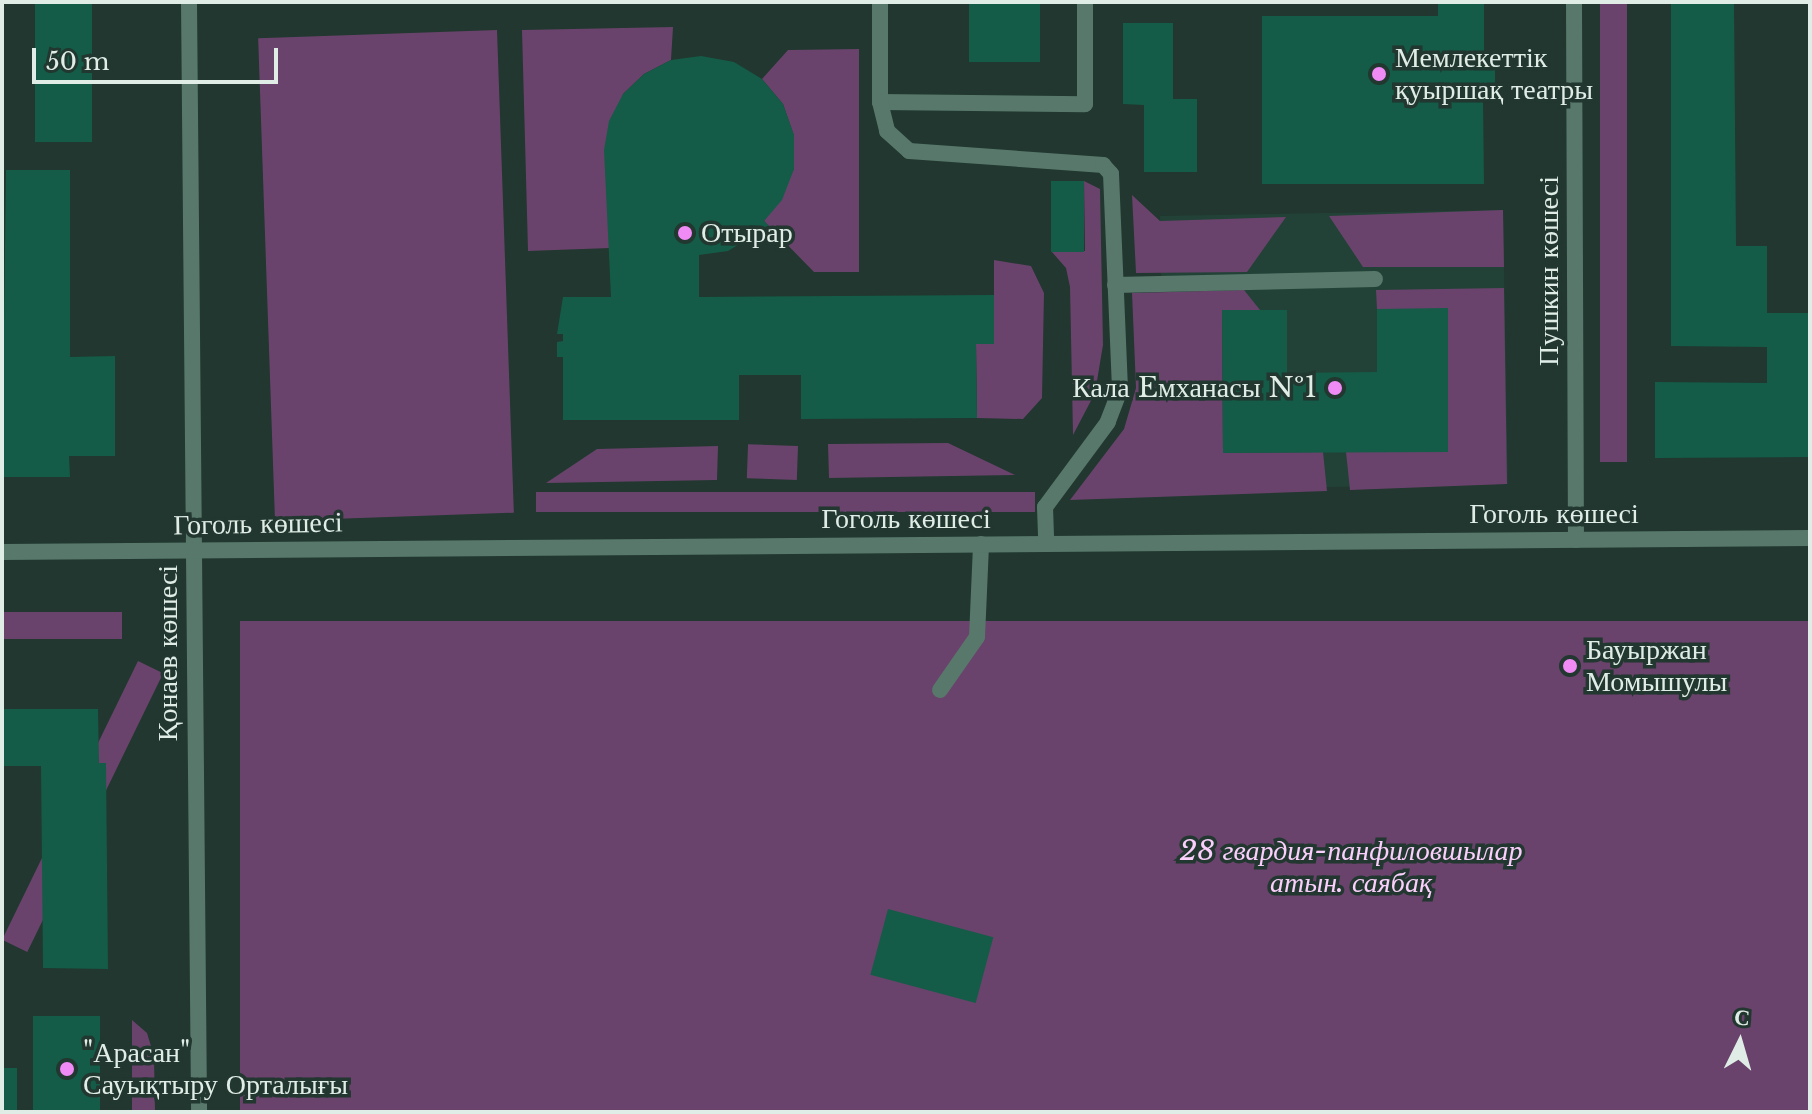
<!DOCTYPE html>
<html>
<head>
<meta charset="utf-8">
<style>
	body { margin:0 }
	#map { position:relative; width:1812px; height:1114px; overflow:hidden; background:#21372f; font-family:"Libre Baskerville",serif }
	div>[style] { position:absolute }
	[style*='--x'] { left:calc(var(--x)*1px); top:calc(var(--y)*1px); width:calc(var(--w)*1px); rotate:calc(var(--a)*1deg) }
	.built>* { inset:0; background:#234237; transform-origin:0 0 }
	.green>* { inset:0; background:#69436b; transform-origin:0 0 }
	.building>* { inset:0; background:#145c47; transform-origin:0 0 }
	.service>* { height:16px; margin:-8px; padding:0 8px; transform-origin:8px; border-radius:8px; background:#57786b }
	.minor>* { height:16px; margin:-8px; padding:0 8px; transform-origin:8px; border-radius:8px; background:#57786b }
	.tertiary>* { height:16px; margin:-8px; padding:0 8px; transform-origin:8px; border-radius:8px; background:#57786b }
	.dots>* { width:22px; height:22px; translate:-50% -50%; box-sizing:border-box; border:4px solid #21372f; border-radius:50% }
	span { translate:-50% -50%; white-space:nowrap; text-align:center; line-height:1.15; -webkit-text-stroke:7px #21372f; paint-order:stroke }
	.poi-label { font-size:28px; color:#e0ede7 }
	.left { translate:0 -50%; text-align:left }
	.right { translate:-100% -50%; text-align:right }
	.street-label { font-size:28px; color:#e0ede7 }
	.park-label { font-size:28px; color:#facffb; font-style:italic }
	.frame { position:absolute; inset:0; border:4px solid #e0ede7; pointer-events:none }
	.north { position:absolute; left:1700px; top:1002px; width:80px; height:80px; -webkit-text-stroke:6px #21372f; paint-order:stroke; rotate:5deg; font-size:22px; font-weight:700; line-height:32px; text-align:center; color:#e0ede7 }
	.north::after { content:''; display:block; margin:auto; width:28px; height:36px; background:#e0ede7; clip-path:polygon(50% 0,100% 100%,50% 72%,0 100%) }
	.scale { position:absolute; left:32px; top:48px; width:246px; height:36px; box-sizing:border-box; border:4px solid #e0ede7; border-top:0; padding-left:10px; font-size:24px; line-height:28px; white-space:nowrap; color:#e0ede7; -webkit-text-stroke:6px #21372f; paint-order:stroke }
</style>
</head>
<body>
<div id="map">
	<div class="built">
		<i style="left:1503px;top:210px;width:274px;height:343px;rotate:89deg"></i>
	</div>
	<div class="green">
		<i style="left:1600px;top:2px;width:27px;height:460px"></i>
		<i style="clip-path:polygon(673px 27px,671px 60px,644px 74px,623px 94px,610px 248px,528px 251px,522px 30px)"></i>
		<i style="left:497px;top:30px;width:483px;height:239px;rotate:88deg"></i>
		<i style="clip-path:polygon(859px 49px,859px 272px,814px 272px,764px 221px,794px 169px,794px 136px,783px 104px,762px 79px,788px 50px)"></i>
		<i style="clip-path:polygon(1084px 181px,1100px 189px,1103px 345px,1095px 393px,1073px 435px,1070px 287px,1066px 268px,1052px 252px,1085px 251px)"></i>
		<i style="clip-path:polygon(1132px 195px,1160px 221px,1286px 217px,1247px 272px,1136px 273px)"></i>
		<i style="clip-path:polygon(1503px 210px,1504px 267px,1363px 267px,1329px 216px)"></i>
		<i style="clip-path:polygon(994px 260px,1031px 266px,1044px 293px,1042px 398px,1023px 419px,977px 418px,976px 344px,994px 343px)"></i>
		<i style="clip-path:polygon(1504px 288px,1507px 484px,1350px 490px,1346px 452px,1448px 451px,1448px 309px,1377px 309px,1376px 290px)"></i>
		<i style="clip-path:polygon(1244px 290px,1260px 310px,1222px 311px,1223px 453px,1323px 452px,1327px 491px,1070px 500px,1124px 429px,1136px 388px,1132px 293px)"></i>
		<i style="clip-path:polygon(948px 443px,1015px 475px,829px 478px,828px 444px)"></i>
		<i style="clip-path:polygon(718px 446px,717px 480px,546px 483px,597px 449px)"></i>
		<i style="left:798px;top:446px;width:34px;height:50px;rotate:92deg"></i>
		<i style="left:1035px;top:492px;width:20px;height:499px;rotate:90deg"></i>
		<i style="left:2px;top:612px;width:120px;height:27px"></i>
		<i style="left:1810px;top:621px;width:491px;height:1570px;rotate:90deg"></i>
		<i style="left:138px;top:661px;width:28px;height:310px;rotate:26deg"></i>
		<i style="clip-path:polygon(132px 1020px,147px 1033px,154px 1056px,155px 1112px,132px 1112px)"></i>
	</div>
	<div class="building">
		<i style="left:35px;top:2px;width:57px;height:140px"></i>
		<i style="left:969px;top:2px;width:71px;height:60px"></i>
		<i style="clip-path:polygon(1438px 2px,1484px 2px,1484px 51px,1495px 51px,1495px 97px,1483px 98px,1484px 184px,1262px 184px,1262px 16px,1438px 16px)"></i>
		<i style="clip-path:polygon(1671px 2px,1734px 2px,1736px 246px,1767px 246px,1767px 313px,1810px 313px,1810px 457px,1655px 458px,1655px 382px,1767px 383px,1767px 347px,1671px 346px)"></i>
		<i style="clip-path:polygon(1123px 23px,1173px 23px,1173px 99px,1197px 99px,1197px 172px,1144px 172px,1144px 105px,1123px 104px)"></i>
		<i style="clip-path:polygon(701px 56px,734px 62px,762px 79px,783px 104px,794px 135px,794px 169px,782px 200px,764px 221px,769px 226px,728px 251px,699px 255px,699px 297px,994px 295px,994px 344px,976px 344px,977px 418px,801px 419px,801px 375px,739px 375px,739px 420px,563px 420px,563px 357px,557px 357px,557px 342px,563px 341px,563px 334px,557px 334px,563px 297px,611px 297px,604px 150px,609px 121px,623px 94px,644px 74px,671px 60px)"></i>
		<i style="clip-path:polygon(6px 170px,70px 170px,70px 357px,115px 356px,115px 456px,69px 456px,70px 477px,2px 477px)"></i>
		<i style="left:1051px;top:181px;width:33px;height:71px"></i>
		<i style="clip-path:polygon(1448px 308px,1448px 452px,1223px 453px,1222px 310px,1287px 310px,1287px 373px,1377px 372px,1377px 309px)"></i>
		<i style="clip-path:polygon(2px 709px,98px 709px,99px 763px,106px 763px,108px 969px,43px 968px,41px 766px,2px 766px)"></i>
		<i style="left:888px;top:909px;width:109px;height:68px;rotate:15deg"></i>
		<i style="left:33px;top:1016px;width:67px;height:96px"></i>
		<i style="left:2px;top:1068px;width:15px;height:44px"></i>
	</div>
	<div class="service">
		<i style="--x:880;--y:102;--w:205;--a:0.6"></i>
		<i style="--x:1085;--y:104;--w:101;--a:-90"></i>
		<i style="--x:1115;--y:285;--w:260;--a:-1.3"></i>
		<i style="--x:940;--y:690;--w:65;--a:-55.1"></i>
		<i style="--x:977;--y:637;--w:93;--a:-87.5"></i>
	</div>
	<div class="minor">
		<i style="--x:880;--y:2;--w:100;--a:90"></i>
		<i style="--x:880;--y:102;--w:30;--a:76"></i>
		<i style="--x:887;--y:131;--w:30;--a:42"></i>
		<i style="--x:909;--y:151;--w:195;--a:4.1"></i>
		<i style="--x:1103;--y:165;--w:12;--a:48"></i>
		<i style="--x:1111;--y:174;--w:216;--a:87.6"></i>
		<i style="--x:1120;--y:390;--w:34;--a:111"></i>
		<i style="--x:1108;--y:422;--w:106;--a:126.5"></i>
		<i style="--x:1045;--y:507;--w:37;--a:88"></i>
	</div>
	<div class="tertiary">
		<i style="--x:189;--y:2;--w:1110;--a:89.48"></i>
		<i style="--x:1574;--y:2;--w:538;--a:89.79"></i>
		<i style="--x:2;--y:552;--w:1808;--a:-0.44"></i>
	</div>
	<div class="dots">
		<i style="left:1379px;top:74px;background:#f08bf5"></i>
		<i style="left:685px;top:233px;background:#f08bf5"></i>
		<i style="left:1335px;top:388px;background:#f08bf5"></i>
		<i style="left:1570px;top:666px;background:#f08bf5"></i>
		<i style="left:67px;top:1069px;background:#f08bf5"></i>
	</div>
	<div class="poi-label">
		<span class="left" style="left:1395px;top:74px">Мемлекеттік<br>қуыршақ театры</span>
		<span class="left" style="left:701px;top:233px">Отырар</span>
		<span class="right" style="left:1317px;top:388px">Кала Eмханасы №1</span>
		<span class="left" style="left:1586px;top:666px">Бауыржан<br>Момышулы</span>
		<span class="left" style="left:83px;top:1069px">"Арасан"<br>Сауықтыру Орталығы</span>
	</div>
	<div class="street-label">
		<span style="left:1549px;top:271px;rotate:-90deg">Пушкин көшесі</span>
		<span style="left:1554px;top:514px">Гоголь көшесі</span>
		<span style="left:906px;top:519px">Гоголь көшесі</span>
		<span style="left:258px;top:524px;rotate:-1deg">Гоголь көшесі</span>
		<span style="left:168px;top:653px;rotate:-90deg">Қонаев көшесі</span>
	</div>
	<div class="park-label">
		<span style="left:1351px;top:867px">28 гвардия-панфиловшылар<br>атын. саябақ</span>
	</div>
	<div class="frame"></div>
	<div class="north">С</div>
	<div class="scale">50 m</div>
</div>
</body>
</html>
